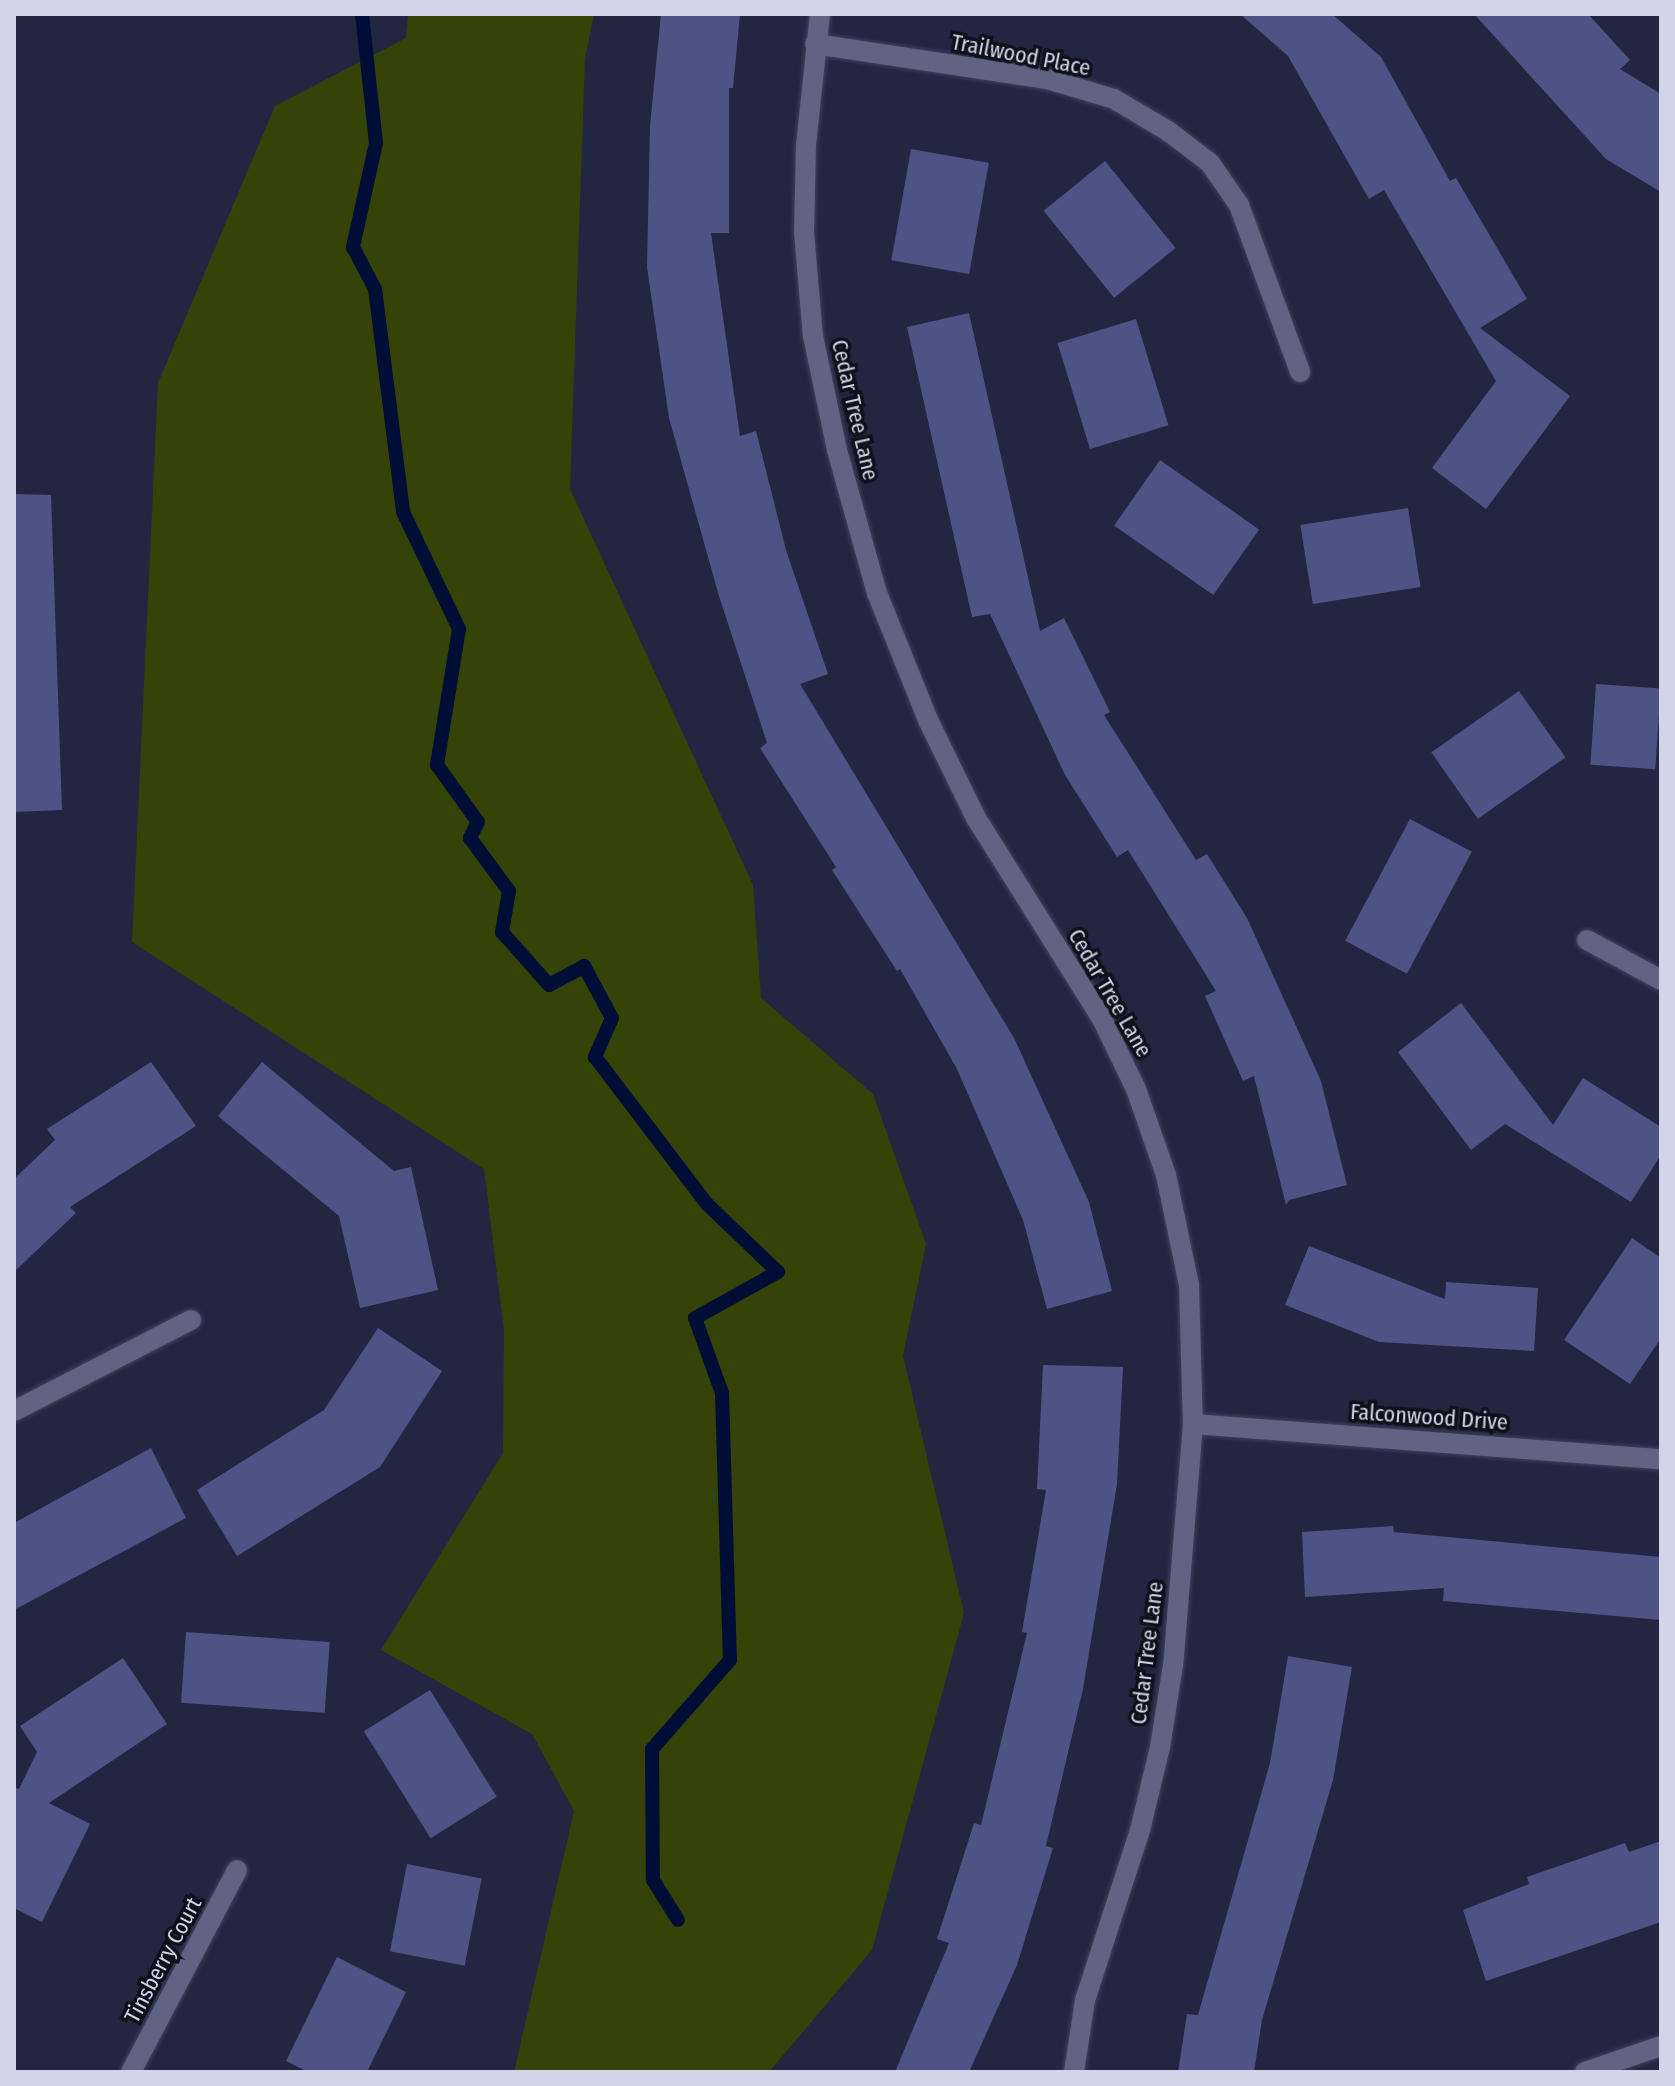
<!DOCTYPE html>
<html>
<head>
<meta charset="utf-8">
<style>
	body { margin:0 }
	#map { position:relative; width:1675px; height:2086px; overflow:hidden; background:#232640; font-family:"Fira Sans Condensed",sans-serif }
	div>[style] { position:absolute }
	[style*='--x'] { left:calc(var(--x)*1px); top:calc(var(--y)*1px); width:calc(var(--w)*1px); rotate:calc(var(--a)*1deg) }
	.green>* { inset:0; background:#354208 }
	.stream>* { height:14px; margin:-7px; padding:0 7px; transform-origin:7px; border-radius:7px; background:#000e35 }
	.building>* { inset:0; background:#4e5385; transform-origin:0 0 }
	.roads { filter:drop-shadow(0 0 2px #3f4258) drop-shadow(0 0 2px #3f4258) }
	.minor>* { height:20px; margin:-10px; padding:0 10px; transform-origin:10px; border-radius:10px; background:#5f6482 }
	span { translate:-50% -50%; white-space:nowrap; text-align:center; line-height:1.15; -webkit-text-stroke:7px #0e101b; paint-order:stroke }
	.street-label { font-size:22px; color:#d2d5e7 }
	.frame { position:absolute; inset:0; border:16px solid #d2d5e7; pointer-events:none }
</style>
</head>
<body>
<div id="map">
	<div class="green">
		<i style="clip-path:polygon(408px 14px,594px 14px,585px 59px,570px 489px,753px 885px,761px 998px,873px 1094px,926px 1244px,903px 1356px,964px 1613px,872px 1950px,769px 2072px,514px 2072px,574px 1811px,532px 1734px,381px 1650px,503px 1453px,504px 1330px,484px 1169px,132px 942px,158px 383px,275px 106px,406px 38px)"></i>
	</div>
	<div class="stream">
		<i style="--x:362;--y:14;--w:130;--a:83.8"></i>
		<i style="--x:376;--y:143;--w:107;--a:102.5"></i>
		<i style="--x:353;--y:247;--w:47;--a:62.4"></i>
		<i style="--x:375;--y:289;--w:225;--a:82.8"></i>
		<i style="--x:403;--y:512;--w:130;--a:64.4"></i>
		<i style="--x:459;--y:629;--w:138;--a:99.2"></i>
		<i style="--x:437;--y:765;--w:70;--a:54.3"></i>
		<i style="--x:478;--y:822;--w:18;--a:117"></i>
		<i style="--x:470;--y:838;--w:66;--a:53.7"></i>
		<i style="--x:509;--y:891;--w:42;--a:99.7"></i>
		<i style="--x:502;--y:932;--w:71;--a:48.4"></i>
		<i style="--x:549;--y:985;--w:40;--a:-28"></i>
		<i style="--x:584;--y:966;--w:59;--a:61.7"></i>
		<i style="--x:612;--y:1018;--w:43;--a:113.6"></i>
		<i style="--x:595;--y:1057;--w:185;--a:52.7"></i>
		<i style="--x:707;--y:1204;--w:98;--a:43.8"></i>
		<i style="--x:778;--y:1272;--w:95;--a:151"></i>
		<i style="--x:695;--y:1318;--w:80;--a:70.2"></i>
		<i style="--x:722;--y:1393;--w:267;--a:88.3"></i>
		<i style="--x:730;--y:1660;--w:118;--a:131.2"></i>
		<i style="--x:652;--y:1749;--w:131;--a:89.6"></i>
		<i style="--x:653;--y:1880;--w:47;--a:58"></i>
	</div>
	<div class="building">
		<i style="clip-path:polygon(661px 14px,740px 14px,733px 88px,729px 88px,729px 233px,711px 233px,740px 436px,756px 431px,786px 550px,828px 674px,800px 684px,1014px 1038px,1089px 1202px,1112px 1291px,1047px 1309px,1023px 1220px,957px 1069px,900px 969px,897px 971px,832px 870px,836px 867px,760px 748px,767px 743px,719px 596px,669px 418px,647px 267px,650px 126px)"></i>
		<i style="clip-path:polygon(1240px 14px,1332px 14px,1381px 57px,1450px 181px,1456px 178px,1527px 299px,1480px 328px,1570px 396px,1486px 509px,1432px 468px,1496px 381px,1384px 190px,1369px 199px,1288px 56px)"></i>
		<i style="clip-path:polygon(1474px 14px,1588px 14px,1630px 60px,1620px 69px,1661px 94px,1661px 192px,1606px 159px)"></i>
		<i style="left:911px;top:149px;width:79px;height:113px;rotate:10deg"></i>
		<i style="left:1105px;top:161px;width:112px;height:79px;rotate:51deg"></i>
		<i style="clip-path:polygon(969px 313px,1040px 631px,1064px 618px,1110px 712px,1104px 715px,1196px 860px,1207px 854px,1247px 918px,1321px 1081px,1347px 1185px,1289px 1200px,1286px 1205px,1254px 1076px,1243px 1081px,1205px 996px,1216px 991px,1128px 850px,1117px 857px,1065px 775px,990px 614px,972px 617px,907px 327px)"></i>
		<i style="left:1136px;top:319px;width:111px;height:82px;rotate:73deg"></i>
		<i style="left:1160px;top:460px;width:121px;height:80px;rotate:35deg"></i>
		<i style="clip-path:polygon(14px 494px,51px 495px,62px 810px,14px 812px)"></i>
		<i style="left:1408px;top:508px;width:80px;height:109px;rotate:81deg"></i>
		<i style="left:1596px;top:684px;width:65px;height:81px;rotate:4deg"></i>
		<i style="left:1519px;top:691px;width:81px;height:107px;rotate:55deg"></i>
		<i style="left:1410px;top:819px;width:70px;height:138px;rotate:28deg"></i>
		<i style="clip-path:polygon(1461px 1003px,1553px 1125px,1583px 1078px,1661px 1127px,1661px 1155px,1631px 1202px,1505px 1124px,1471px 1150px,1398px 1052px)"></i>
		<i style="clip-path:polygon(151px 1062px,196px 1126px,70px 1207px,76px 1213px,14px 1272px,14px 1179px,55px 1140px,47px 1129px)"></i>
		<i style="clip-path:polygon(262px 1062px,394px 1171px,411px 1167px,438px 1290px,360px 1308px,339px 1216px,218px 1116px)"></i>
		<i style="clip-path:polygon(1632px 1238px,1661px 1258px,1661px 1338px,1630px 1384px,1564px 1340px)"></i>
		<i style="clip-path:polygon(1309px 1246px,1445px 1299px,1446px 1282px,1538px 1288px,1534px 1351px,1379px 1342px,1285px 1305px)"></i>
		<i style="clip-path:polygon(378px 1328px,442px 1371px,380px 1467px,237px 1556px,197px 1490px,324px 1410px)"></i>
		<i style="clip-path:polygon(1043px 1365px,1123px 1367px,1117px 1484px,1083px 1689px,1046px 1846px,1053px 1848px,1017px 1965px,969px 2072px,895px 2072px,949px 1943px,937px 1939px,974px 1823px,981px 1825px,1027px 1633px,1022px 1632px,1046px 1490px,1037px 1489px)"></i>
		<i style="clip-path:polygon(151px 1448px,186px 1518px,14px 1610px,14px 1523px)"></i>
		<i style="clip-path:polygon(1393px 1526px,1394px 1532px,1661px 1557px,1661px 1620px,1443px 1601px,1444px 1588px,1305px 1597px,1302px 1532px)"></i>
		<i style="left:186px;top:1632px;width:144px;height:71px;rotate:4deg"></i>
		<i style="clip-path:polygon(1288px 1656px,1352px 1667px,1333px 1780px,1262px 2020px,1254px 2072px,1178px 2072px,1187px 2014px,1198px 2015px,1270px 1763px)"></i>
		<i style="clip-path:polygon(123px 1658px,167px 1724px,49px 1803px,90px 1824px,42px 1922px,14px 1908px,14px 1787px,19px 1789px,37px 1752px,20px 1726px)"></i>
		<i style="left:430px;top:1690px;width:126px;height:78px;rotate:58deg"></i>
		<i style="clip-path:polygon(1661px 1841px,1661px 1922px,1486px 1981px,1463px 1910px,1529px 1884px,1527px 1877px,1625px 1843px,1629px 1852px)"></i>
		<i style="left:407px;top:1864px;width:76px;height:89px;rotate:11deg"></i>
		<i style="clip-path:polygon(337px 1957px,406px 1992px,367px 2072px,308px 2072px,286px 2061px)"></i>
	</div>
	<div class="roads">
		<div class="minor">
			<i style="--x:820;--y:14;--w:132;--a:96.1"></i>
			<i style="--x:806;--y:145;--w:87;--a:91.3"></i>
			<i style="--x:804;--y:232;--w:104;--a:85.1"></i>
			<i style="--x:813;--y:336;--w:116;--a:78.1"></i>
			<i style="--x:837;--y:450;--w:148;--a:74.4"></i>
			<i style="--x:877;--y:593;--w:137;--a:68.1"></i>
			<i style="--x:928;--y:720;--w:109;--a:63.9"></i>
			<i style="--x:976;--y:818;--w:237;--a:57.9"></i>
			<i style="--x:1102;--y:1019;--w:78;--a:64.1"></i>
			<i style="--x:1136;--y:1089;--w:91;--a:70.8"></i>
			<i style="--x:1166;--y:1175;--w:112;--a:78.2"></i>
			<i style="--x:1189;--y:1285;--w:139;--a:88.4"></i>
			<i style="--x:1193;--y:1424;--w:242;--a:94.7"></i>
			<i style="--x:1173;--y:1665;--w:83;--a:99"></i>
			<i style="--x:1160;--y:1747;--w:85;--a:103.5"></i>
			<i style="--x:1140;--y:1830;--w:179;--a:107.9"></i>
			<i style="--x:1085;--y:2000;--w:73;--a:98.7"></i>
			<i style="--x:815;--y:44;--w:235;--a:8.6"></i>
			<i style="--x:1047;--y:79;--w:70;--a:16.6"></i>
			<i style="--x:1114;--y:99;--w:63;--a:30.7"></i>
			<i style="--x:1168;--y:131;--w:53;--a:37.3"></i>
			<i style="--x:1210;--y:163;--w:51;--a:55.4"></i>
			<i style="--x:1239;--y:205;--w:178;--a:69.9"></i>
			<i style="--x:1587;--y:940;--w:84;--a:28.4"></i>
			<i style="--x:14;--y:1411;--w:199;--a:-27.2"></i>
			<i style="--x:1193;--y:1424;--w:469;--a:4.3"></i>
			<i style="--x:131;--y:2072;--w:228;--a:-62.3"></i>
			<i style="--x:1585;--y:2072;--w:80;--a:-18.9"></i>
		</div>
	</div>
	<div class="street-label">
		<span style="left:1021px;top:55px;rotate:11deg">Trailwood Place</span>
		<span style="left:855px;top:410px;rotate:77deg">Cedar Tree Lane</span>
		<span style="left:1110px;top:993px;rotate:60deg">Cedar Tree Lane</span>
		<span style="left:1429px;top:1417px;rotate:4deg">Falconwood Drive</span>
		<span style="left:1147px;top:1653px;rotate:-83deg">Cedar Tree Lane</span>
		<span style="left:163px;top:1960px;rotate:-62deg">Tinsberry Court</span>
	</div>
	<div class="frame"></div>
</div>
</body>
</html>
